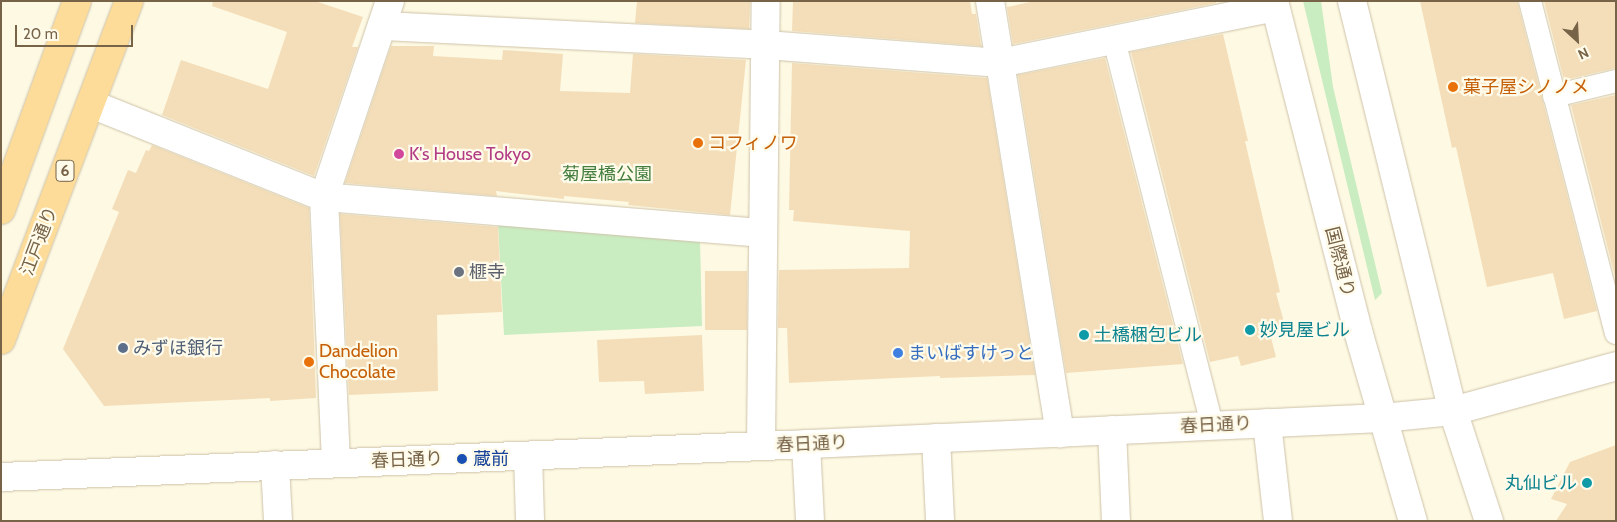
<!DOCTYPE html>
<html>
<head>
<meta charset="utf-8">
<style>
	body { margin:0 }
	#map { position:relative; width:1617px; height:522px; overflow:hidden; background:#fdf9e3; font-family:Cabin,"Noto Sans JP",sans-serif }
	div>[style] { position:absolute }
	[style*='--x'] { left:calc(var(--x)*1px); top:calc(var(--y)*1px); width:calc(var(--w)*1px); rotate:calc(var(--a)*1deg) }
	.green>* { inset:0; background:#c9ecc1 }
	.building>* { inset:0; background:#f4deb9; transform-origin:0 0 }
	.roads { filter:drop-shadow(0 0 1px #cfc2a9) drop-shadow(0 0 1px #cfc2a9) }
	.service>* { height:22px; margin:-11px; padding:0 11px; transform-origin:11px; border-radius:11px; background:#fff }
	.minor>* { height:28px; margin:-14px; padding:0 14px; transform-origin:14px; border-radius:14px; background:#fff }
	.tertiary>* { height:28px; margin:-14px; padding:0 14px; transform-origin:14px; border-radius:14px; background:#fff }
	.secondary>* { height:28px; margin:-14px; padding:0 14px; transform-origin:14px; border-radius:14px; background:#fff }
	.trunk>* { height:28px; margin:-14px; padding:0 14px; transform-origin:14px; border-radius:14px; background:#fddb98 }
	.dots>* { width:14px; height:14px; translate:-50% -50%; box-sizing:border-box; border:2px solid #fffbea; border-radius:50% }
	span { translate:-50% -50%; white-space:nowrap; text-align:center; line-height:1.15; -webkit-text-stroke:4.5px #fffbea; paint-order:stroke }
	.shield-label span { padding:1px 4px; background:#fffbea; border:1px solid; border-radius:4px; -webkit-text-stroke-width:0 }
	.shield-label { font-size:16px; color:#776348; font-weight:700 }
	.food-label { font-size:18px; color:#c56008 }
	.left { translate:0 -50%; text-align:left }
	.hotel-label { font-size:18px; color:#b23c85 }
	.park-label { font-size:18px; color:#437e3f }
	.street-label { font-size:18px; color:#776348 }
	.worship-label { font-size:18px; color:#5b616d }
	.culture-label { font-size:18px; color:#0d838f }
	.right { translate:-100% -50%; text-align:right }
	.service-label { font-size:18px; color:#4e5e75 }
	.shop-label { font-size:18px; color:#366cbe }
	.transit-label { font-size:18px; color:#164399 }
	.frame { position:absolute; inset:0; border:2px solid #776348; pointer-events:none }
	.north { position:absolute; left:1552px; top:15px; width:50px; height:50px; -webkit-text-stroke:4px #fffbea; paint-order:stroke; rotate:155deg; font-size:14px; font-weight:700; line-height:20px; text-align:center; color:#776348 }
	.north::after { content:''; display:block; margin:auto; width:18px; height:22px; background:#776348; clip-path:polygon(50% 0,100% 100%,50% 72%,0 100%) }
	.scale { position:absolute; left:15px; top:25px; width:118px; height:22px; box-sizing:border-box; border:2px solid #776348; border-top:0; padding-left:6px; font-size:15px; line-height:18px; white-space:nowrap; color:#776348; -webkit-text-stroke:4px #fffbea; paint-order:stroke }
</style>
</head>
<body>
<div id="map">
	<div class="green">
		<i style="clip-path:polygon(1303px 1px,1321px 1px,1333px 87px,1382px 293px,1375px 300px)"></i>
		<i style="clip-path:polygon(498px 224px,700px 240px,702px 326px,504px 335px)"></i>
	</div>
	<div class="building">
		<i style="clip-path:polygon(213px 1px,315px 1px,363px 17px,352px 47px,358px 47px,314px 176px,162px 115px,181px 60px,268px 89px,287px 32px,212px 6px)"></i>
		<i style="clip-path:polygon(637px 1px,750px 1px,749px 29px,635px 23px)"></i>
		<i style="clip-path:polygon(793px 1px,970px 1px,972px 14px,976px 14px,981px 46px,792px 31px)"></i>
		<i style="clip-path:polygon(1035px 1px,1216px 1px,1216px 3px,1013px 44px,1007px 7px)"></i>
		<i style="clip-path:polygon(1420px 1px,1517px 1px,1597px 311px,1564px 319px,1553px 273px,1487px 287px,1456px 147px,1452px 148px)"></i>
		<i style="clip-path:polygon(1544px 1px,1616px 1px,1616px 68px,1564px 80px)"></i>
		<i style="clip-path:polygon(1223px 34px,1248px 141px,1245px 141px,1280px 292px,1276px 293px,1285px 326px,1269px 330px,1276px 357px,1241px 366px,1238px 356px,1210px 362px,1131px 52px)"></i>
		<i style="clip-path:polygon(391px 46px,434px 46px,433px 56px,502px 60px,503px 50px,563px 54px,560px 91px,630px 93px,633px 54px,746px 60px,730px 215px,628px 205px,629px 202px,564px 196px,564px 199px,496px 191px,497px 196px,345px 183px)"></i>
		<i style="clip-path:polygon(1105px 58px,1183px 364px,1066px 373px,1018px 75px)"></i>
		<i style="clip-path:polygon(792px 63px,987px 78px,1035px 375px,940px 378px,940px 376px,789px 383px,787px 328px,778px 328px,779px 270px,909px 268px,910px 231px,793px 221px,794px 210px,789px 210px)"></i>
		<i style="clip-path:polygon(1616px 95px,1616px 280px,1571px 105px)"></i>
		<i style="clip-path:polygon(152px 145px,309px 208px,316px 398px,270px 401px,270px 398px,104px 406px,63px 349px,119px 212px,112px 209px,128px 170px,136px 173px,146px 150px,149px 151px)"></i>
		<i style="clip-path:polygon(340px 214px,498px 227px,502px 312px,437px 315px,438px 391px,349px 395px)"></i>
		<i style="left:705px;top:271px;width:42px;height:59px"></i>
		<i style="clip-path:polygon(702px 335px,704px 391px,645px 394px,644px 381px,599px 382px,597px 340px)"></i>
		<i style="clip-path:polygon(1616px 445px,1616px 521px,1556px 521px,1567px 504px,1551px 499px,1570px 462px)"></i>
	</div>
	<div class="roads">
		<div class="service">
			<i style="--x:1530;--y:1;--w:343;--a:75.5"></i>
			<i style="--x:1114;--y:40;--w:397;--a:75.7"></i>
			<i style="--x:1554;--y:96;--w:64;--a:-13.6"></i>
		</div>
		<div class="minor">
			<i style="--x:990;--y:1;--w:438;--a:80.8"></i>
			<i style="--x:382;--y:26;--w:384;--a:2.8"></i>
			<i style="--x:766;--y:45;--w:235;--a:4.4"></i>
			<i style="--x:1000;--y:63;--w:281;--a:-11.5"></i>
			<i style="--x:91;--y:104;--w:251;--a:21.8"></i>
			<i style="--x:324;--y:197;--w:439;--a:4.7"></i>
			<i style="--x:1267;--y:423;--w:99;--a:83.6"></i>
			<i style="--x:1112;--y:430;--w:91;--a:87.5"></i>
			<i style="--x:936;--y:438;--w:83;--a:87.2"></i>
			<i style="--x:806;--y:444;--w:77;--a:87"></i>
			<i style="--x:761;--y:446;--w:445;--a:-89.4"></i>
			<i style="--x:528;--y:456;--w:65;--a:88.2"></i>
			<i style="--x:336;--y:462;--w:265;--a:-92.6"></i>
			<i style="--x:324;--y:197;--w:207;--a:-71.4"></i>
		</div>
		<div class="tertiary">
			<i style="--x:275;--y:465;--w:56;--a:86.9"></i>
		</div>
		<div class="secondary">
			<i style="--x:1274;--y:1;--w:341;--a:75.7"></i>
			<i style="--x:1358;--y:331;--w:198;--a:73.9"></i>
			<i style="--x:1352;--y:1;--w:422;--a:76.2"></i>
			<i style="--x:1453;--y:411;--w:116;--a:71.9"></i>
			<i style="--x:1;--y:477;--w:788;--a:-2.33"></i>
			<i style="--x:788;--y:445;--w:595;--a:-2.6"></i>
			<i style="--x:1382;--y:418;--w:71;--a:-5.6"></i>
			<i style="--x:1453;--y:411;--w:169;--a:-15.4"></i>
		</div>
		<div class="trunk">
			<i style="--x:1;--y:210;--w:222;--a:-70"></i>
			<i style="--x:1;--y:340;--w:362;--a:-69.3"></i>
		</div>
	</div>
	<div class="dots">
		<i style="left:1453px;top:87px;background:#e8710a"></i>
		<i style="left:698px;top:143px;background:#e8710a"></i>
		<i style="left:399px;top:154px;background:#d1479c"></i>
		<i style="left:459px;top:272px;background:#6b7280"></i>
		<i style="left:1250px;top:330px;background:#0f9aa8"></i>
		<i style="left:1084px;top:335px;background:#0f9aa8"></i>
		<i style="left:123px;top:348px;background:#5c6f8a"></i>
		<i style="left:898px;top:353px;background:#3f7fe0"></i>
		<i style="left:309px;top:362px;background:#e8710a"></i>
		<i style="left:462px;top:459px;background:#1a4fb4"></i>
		<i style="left:1587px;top:483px;background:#0f9aa8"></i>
	</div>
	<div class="shield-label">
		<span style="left:65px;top:171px">6</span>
	</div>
	<div class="food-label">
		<span class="left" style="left:1463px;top:87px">菓子屋シノノメ</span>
		<span class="left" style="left:708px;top:143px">コフィノワ</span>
		<span class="left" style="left:319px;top:362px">Dandelion<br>Chocolate</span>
	</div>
	<div class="hotel-label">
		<span class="left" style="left:409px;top:154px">K's House Tokyo</span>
	</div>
	<div class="park-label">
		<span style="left:607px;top:174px">菊屋橋公園</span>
	</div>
	<div class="street-label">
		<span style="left:39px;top:241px;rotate:-69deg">江戸通り</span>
		<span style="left:1340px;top:262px;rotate:76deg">国際通り</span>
		<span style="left:1216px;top:425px;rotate:-3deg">春日通り</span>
		<span style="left:812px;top:444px;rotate:-3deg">春日通り</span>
		<span style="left:407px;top:460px;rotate:-2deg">春日通り</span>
	</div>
	<div class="worship-label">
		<span class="left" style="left:469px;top:272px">榧寺</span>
	</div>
	<div class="culture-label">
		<span class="left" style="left:1260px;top:330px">妙見屋ビル</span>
		<span class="left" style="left:1094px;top:335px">土橋梱包ビル</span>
		<span class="right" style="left:1577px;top:483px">丸仙ビル</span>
	</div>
	<div class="service-label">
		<span class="left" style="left:133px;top:348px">みずほ銀行</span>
	</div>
	<div class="shop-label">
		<span class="left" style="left:908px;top:353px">まいばすけっと</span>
	</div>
	<div class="transit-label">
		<span class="left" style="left:473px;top:459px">蔵前</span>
	</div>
	<div class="frame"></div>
	<div class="north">N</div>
	<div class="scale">20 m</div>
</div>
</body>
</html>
